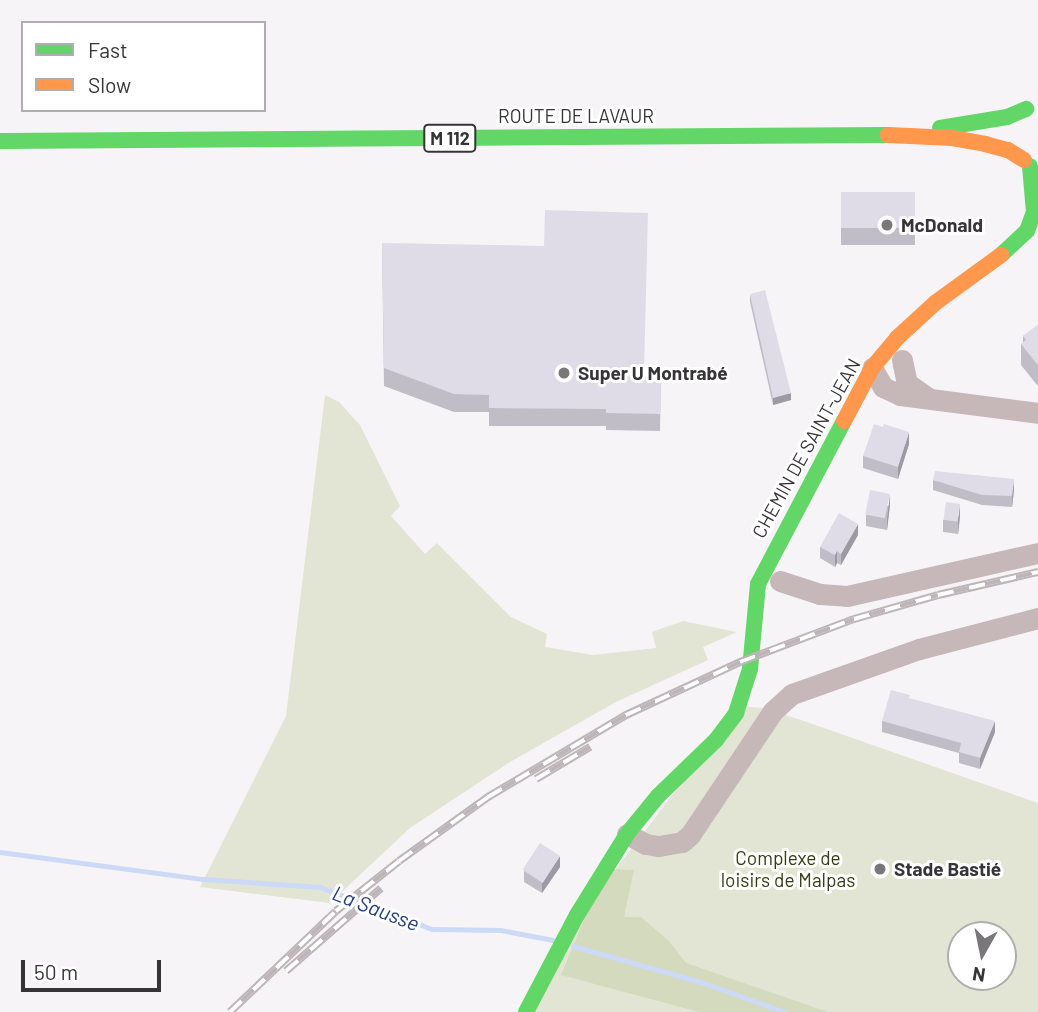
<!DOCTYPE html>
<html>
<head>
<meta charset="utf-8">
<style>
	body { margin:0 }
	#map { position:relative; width:1038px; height:1012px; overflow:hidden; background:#f7f4f8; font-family:Barlow,sans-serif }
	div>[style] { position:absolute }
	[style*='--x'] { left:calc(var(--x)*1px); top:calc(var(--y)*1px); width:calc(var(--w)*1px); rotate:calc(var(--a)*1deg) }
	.green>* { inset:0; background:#e2e5d4 }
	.forest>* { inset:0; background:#d4dabd }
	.stream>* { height:5px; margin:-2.5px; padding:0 2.5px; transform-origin:2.5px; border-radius:2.5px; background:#ccd9f7 }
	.street>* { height:21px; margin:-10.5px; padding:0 10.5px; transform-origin:10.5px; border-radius:10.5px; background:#c6b7b9 }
	.fast>* { height:16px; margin:-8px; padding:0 8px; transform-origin:8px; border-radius:8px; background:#63d668 }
	.slow>* { height:16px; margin:-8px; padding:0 8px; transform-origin:8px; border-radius:8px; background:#ff974d }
	.rail>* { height:8px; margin-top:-4px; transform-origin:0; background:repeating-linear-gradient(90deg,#fff 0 16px,#beb5b8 0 32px); box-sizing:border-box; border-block:2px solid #beb5b8 }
	.wall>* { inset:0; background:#c0bdc7; transform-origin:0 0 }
	.shaded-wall>* { inset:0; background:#9c9aa2 }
	.building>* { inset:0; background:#dfdce7; transform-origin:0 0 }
	.dots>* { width:19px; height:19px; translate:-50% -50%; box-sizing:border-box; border:4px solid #fff; border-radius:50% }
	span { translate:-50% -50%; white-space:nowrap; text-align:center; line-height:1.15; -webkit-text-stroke:6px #fff; paint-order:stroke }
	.shield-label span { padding:2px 5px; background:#fff; border:2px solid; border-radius:5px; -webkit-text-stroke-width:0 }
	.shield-label { font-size:18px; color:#363436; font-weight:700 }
	.street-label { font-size:19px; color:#363436 }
	.poi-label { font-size:19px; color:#363436; font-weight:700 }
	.left { translate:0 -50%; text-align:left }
	.park-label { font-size:19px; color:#353c12 }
	.water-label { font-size:21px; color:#243f7b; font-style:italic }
	.legend { position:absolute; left:21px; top:21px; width:245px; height:91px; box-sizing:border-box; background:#fff; border:2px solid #afaeaf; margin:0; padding:9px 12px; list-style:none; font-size:21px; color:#363436 }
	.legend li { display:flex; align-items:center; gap:14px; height:35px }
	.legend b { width:35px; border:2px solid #afaeaf }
	.north { position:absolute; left:947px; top:921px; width:70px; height:70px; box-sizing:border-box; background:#fff; border:2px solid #afaeaf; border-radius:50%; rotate:189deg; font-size:19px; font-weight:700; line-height:28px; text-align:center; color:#363436 }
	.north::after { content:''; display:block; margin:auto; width:24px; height:32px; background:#7a777a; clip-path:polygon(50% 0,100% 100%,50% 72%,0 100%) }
	.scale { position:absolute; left:21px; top:960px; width:140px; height:32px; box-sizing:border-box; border:4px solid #363436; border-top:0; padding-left:9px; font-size:21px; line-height:24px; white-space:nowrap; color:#363436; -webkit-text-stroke:5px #fff; paint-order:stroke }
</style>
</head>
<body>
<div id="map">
	<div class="green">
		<i style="clip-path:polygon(325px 395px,339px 402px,360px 425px,400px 506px,391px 516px,425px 554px,437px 543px,511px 617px,547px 634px,545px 647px,593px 655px,656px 648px,652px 632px,683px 621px,737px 632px,703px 647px,708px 660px,616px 702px,510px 762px,410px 828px,330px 903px,200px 887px,286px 716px)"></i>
		<i style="clip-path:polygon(evenodd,740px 706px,764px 708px,804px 721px,1038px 803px,1038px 1012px,526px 1012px,567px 933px,740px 706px,961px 935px,1003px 935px,1003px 977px,961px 977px,961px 935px)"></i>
	</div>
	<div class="forest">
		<i style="clip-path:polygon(605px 869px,634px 870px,624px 917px,641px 917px,669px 941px,686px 963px,828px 1012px,699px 1012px,561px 975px)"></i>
	</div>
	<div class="stream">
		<i style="--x:0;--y:852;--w:205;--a:7.6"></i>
		<i style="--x:203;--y:879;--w:117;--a:3.9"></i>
		<i style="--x:320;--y:887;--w:120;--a:20.6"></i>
		<i style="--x:432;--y:929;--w:68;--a:0.8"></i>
		<i style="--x:500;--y:930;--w:54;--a:10.7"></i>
		<i style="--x:573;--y:946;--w:133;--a:15.7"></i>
		<i style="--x:701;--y:982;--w:89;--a:19.7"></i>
	</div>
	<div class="street">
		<i style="--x:902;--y:360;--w:24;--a:78"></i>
		<i style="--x:907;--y:383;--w:24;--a:35"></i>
		<i style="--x:872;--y:368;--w:22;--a:60"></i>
		<i style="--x:883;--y:387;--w:19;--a:25"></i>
		<i style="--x:900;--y:395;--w:139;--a:7.4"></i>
		<i style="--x:780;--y:581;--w:42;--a:18"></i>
		<i style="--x:820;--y:594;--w:27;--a:4"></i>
		<i style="--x:847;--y:596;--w:196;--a:-12.7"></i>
		<i style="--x:627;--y:834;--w:21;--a:28"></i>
		<i style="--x:646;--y:844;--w:13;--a:9"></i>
		<i style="--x:659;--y:846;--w:23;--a:-10"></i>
		<i style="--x:682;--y:842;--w:11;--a:-41"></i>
		<i style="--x:690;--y:835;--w:149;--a:-56.2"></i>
		<i style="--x:773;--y:711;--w:25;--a:-42"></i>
		<i style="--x:792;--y:694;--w:135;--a:-19.5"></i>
		<i style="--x:919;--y:649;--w:123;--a:-14.6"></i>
	</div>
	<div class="fast">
		<i style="--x:940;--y:128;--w:68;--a:-9.3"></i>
		<i style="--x:1007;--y:117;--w:21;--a:-23"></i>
		<i style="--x:0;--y:141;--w:888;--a:-0.39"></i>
		<i style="--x:1001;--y:255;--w:35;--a:-43"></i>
		<i style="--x:1027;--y:231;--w:20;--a:-70"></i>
		<i style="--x:1034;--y:212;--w:46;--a:-95"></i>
		<i style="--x:526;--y:1012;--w:110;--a:-62.3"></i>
		<i style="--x:577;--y:915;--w:95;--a:-58.3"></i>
		<i style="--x:627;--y:834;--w:49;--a:-50.8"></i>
		<i style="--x:658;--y:796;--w:81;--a:-44"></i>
		<i style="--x:716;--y:740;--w:34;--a:-53"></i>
		<i style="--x:736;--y:713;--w:46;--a:-72.3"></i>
		<i style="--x:750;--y:669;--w:85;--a:-84.6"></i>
		<i style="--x:758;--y:584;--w:184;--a:-62.2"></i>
	</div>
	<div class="slow">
		<i style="--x:888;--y:135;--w:64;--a:2.7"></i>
		<i style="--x:952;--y:138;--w:34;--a:10"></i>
		<i style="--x:985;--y:144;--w:24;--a:15"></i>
		<i style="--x:1008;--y:150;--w:19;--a:32"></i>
		<i style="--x:844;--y:421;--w:60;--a:-62.2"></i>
		<i style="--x:872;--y:368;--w:39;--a:-50"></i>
		<i style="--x:897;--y:338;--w:52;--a:-42.6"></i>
		<i style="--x:935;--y:303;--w:82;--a:-36"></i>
	</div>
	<div class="rail">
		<i style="--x:536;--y:779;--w:63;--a:-30.7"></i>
		<i style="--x:286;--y:971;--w:126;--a:-41.1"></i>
		<i style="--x:230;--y:1012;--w:146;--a:-43.6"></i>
		<i style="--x:336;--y:911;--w:80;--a:-38.4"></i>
		<i style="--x:399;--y:861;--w:110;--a:-35.7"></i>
		<i style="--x:488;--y:797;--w:161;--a:-30.7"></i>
		<i style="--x:626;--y:715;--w:126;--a:-24.9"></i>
		<i style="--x:740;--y:662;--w:122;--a:-20.7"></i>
		<i style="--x:854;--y:619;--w:87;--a:-15.9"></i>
		<i style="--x:938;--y:595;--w:103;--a:-13"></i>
	</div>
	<div class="wall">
		<i style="left:915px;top:192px;width:53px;height:74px;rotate:90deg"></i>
		<i style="clip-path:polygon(382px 243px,645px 372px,661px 372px,660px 431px,606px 430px,606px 426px,489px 426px,489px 412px,454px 412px,384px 386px)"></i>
		<i style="clip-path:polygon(750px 294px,791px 400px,773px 405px,750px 302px)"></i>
		<i style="clip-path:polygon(1038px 325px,1038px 385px,1037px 385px,1021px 365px,1021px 344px,1023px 343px,1023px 336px)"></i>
		<i style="clip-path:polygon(909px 444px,898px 479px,863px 468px,863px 456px)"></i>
		<i style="clip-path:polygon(933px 480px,1014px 490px,1012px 507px,982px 505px,933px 490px)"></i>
		<i style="clip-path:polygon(890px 505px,887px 530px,866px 526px,866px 515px)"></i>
		<i style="clip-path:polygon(960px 516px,958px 534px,943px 532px,943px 520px)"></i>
		<i style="clip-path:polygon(858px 535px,841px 565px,837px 563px,835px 567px,820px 558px,820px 547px)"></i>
		<i style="clip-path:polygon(910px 699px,995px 732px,980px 769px,959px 763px,959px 753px,882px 732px,882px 721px)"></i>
		<i style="clip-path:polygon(560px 867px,542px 893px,524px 882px,524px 871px)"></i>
	</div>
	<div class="shaded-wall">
		<i style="clip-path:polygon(791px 393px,791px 400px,773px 405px,773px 398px)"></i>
		<i style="clip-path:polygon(909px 432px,909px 444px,898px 479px,898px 467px)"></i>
		<i style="clip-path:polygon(1014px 479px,1014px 490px,1012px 507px,1012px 496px)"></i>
		<i style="clip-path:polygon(890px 494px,890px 505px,887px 530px,887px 519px)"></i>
		<i style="clip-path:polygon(960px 504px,960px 516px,958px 534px,958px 522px)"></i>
		<i style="clip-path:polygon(858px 524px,858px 535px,841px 565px,841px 554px)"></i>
		<i style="clip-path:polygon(837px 551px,837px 563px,835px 567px,835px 555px)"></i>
		<i style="clip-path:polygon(995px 721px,995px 732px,980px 769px,980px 758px)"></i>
		<i style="clip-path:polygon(560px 856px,560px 867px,542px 893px,542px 882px)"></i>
	</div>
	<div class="building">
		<i style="left:915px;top:192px;width:36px;height:74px;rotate:90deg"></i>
		<i style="clip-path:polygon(545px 210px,648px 213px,644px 372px,661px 372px,660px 414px,606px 413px,606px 409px,489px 408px,489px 395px,454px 394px,384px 368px,382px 243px,544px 246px)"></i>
		<i style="clip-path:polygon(765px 290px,791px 393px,773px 398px,750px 294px)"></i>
		<i style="clip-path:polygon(1038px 325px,1038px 364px,1037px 364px,1021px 344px,1026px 340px,1023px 336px)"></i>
		<i style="clip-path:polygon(874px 424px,883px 427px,884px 424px,909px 432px,898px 467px,863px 456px)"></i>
		<i style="clip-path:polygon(935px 471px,1014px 479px,1012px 496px,982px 495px,933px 480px)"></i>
		<i style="left:870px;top:490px;width:20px;height:25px;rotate:11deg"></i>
		<i style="left:946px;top:502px;width:14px;height:18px;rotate:8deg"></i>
		<i style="clip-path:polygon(839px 513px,858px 524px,841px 554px,837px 551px,835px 555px,820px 547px)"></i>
		<i style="clip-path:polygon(891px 690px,910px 695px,909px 698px,995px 721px,980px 758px,959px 752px,961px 743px,882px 721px)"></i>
		<i style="left:540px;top:843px;width:24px;height:32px;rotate:33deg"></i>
	</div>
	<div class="dots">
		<i style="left:887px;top:225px;background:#7a777a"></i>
		<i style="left:564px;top:373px;background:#7a777a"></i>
		<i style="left:880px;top:869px;background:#7a777a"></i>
	</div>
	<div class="shield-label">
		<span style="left:450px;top:138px">M 112</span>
	</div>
	<div class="street-label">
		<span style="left:576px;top:116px">ROUTE DE LAVAUR</span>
		<span style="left:806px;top:448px;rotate:-61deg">CHEMIN DE SAINT-JEAN</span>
	</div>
	<div class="poi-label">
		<span class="left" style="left:901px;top:225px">McDonald</span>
		<span class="left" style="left:578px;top:373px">Super U Montrabé</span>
		<span class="left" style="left:894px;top:869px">Stade Bastié</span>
	</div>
	<div class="park-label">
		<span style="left:788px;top:869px">Complexe de<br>loisirs de Malpas</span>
	</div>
	<div class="water-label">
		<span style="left:376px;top:908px;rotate:21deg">La Sausse</span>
	</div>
	<ul class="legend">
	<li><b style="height:9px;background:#63d668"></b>Fast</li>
	<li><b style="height:9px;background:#ff974d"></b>Slow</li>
	</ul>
	<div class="north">N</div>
	<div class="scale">50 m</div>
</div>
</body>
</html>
